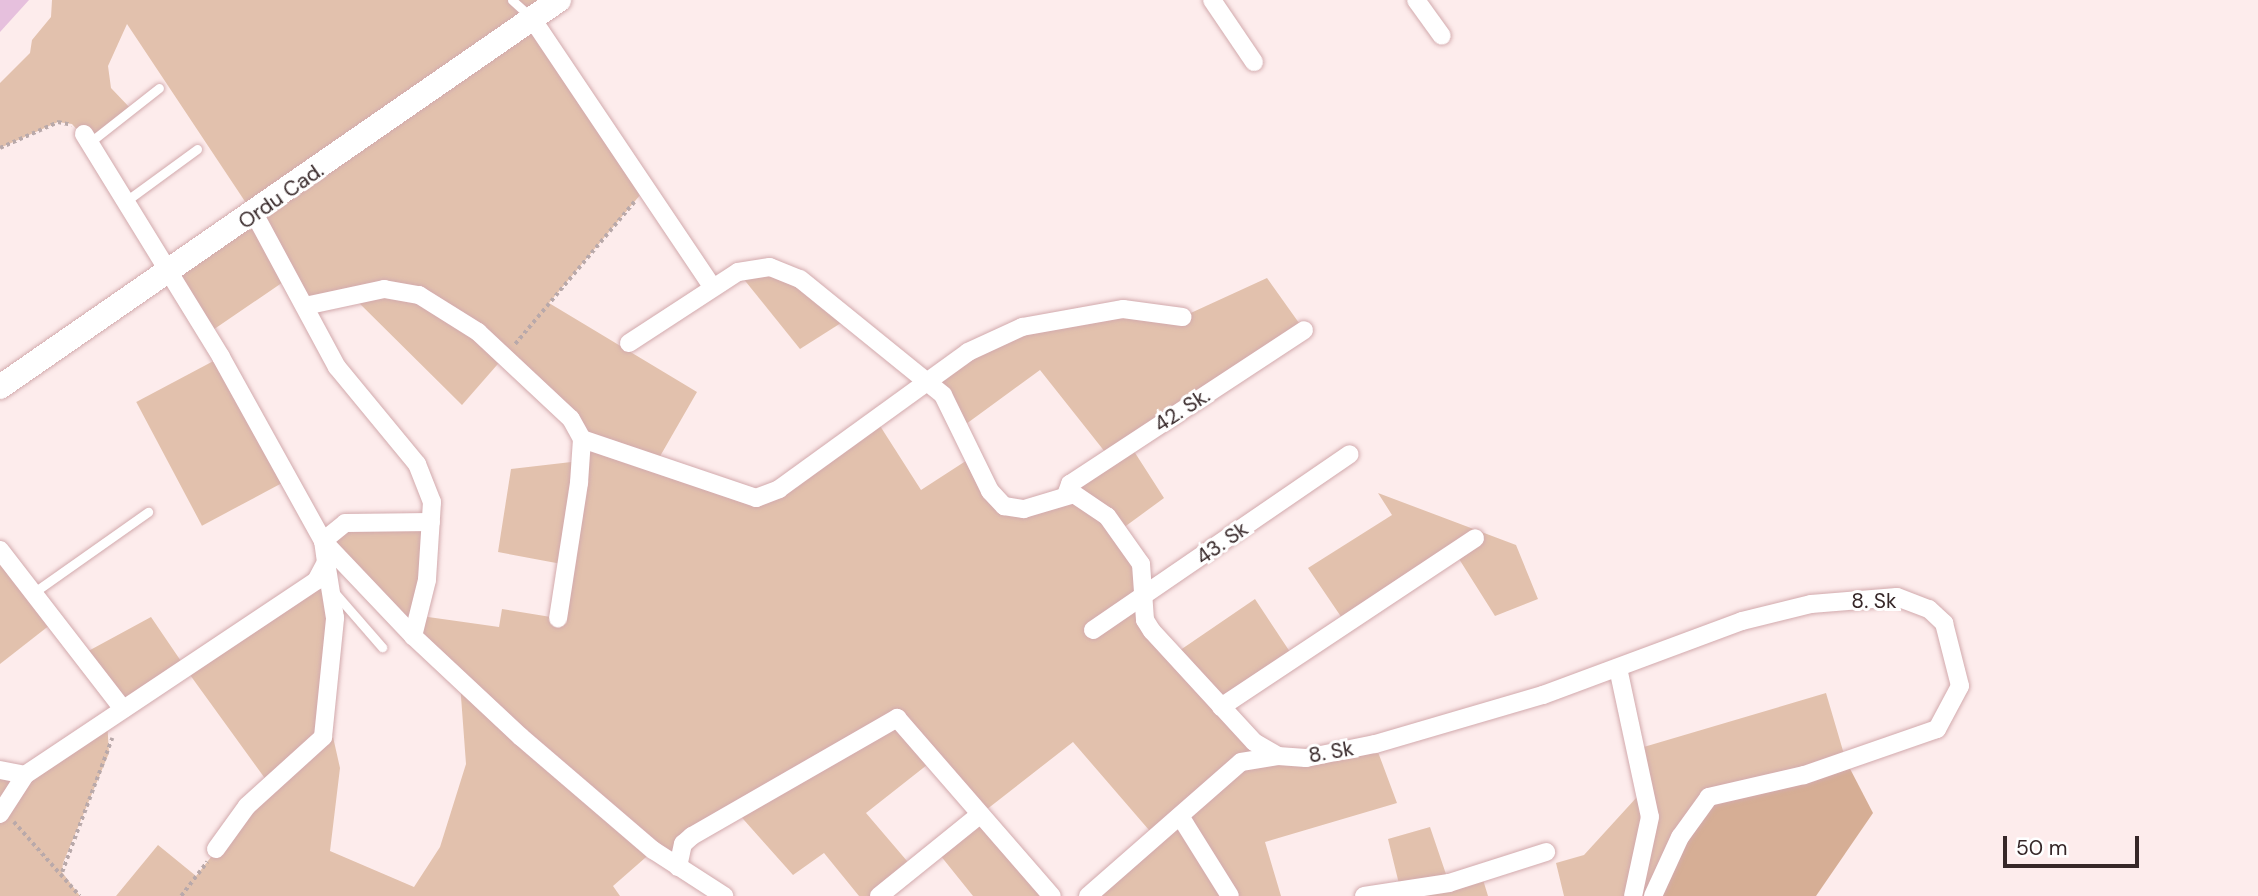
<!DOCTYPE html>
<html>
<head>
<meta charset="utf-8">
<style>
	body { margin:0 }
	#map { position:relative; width:2258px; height:896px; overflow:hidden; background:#fdecec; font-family:"DM Sans",sans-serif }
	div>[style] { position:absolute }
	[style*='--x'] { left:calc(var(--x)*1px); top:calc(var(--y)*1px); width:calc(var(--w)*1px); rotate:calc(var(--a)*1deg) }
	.green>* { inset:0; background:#e2c1ad; transform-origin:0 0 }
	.forest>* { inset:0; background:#d6ae95 }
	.water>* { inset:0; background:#e6c0dd }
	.path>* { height:3.5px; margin-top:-1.75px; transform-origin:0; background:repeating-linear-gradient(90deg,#b9a9aa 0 3.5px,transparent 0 7px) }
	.roads { filter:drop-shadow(0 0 2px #d2aaad) drop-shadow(0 0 2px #d2aaad) }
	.service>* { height:9px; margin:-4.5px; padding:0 4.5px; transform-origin:4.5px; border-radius:4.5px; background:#fff }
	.minor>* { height:18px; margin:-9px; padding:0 9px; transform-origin:9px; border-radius:9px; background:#fff }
	.secondary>* { height:24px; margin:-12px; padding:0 12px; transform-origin:12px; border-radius:12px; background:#fff }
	span { translate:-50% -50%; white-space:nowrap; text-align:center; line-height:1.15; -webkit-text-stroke:6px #fff; paint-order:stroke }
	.street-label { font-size:21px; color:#362728 }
	.scale { position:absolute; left:2003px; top:836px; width:136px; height:32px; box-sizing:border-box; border:4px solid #362728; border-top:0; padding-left:9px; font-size:21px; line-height:24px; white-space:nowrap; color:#362728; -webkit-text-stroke:5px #fff; paint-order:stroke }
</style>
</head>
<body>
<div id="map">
	<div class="green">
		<i style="clip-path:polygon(52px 0,559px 0,531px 17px,646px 188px,549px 303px,697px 392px,655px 465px,755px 498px,875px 418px,921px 490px,975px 455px,1004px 506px,1034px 507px,1109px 457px,1040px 370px,962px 427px,926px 380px,968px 352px,1088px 312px,1182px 317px,1267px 278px,1304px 330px,1130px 445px,1164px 498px,1119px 531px,1131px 546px,1144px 602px,1173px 655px,1255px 599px,1294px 658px,1222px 707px,1278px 756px,1375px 744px,1397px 803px,1265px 842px,1281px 896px,1088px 896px,1155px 837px,1073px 742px,977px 817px,1052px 896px,973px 896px,936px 850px,977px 817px,932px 761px,866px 813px,913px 868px,879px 896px,859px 896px,824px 853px,793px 875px,736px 811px,679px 855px,653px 851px,613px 886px,620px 896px,116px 896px,158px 845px,196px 876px,269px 784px,185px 668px,123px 709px,81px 655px,151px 617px,185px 667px,316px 581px,326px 562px,329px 719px,340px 768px,330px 851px,414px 887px,440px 847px,466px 764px,460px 683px,323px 541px,332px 532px,431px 522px,421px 616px,499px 627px,502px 609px,557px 618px,567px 565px,498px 552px,511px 469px,580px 461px,582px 439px,504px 357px,462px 405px,351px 295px,305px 306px,289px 278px,207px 334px,171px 273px,254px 215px,127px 24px,108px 66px,111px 88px,132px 110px,89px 143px,72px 124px,58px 122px,0 148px,0 83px,30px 53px,32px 40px,51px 17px)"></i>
		<i style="clip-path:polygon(770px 267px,852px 316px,800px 349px,738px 272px)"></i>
		<i style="left:221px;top:357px;width:140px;height:96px;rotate:62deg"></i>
		<i style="clip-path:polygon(1378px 493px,1516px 545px,1538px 599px,1495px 616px,1454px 551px,1346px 624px,1308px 568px,1392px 515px)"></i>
		<i style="clip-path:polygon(0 550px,55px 621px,0 664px)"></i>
		<i style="clip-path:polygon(1826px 693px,1846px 761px,1653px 896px,1564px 896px,1556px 863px,1584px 855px,1647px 786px,1637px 749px)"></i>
		<i style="clip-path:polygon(107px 720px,109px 753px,63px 863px,62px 872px,80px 896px,0 896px,0 771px,25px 775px)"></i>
		<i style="clip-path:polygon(1430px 827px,1449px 883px,1481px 873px,1488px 896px,1410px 896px,1400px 888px,1388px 839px)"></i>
	</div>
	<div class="forest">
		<i style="clip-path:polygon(1846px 761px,1873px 813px,1816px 896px,1653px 896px,1709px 797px)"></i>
	</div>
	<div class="water">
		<i style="clip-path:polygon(0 0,29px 0,0 32px)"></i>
	</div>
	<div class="path">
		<i style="--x:0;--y:148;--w:64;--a:-24.1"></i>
		<i style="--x:58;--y:122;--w:14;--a:12"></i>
		<i style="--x:515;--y:344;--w:188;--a:-50"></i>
		<i style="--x:14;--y:822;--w:99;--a:48.3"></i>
		<i style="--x:62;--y:872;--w:143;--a:-69.5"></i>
		<i style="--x:181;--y:896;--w:43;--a:-52.6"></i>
	</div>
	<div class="roads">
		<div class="service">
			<i style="--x:512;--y:0;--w:24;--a:42"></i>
			<i style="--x:89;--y:143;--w:89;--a:-38.2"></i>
			<i style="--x:126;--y:201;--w:88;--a:-36.2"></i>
			<i style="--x:33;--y:593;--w:141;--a:-35.2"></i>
			<i style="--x:335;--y:593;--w:72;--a:49"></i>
		</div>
		<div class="minor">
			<i style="--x:1212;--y:0;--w:75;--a:55.9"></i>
			<i style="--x:1416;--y:0;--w:44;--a:54.2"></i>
			<i style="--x:531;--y:17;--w:324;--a:56.1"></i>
			<i style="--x:84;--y:134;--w:262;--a:58.4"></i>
			<i style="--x:221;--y:357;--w:210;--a:61"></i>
			<i style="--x:323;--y:541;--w:131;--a:46.5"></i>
			<i style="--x:413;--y:636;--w:148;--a:43.1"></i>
			<i style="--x:521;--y:737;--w:174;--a:40.6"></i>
			<i style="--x:653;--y:850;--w:85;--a:32.9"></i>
			<i style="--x:255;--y:215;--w:173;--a:61.7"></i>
			<i style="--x:337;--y:367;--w:126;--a:50.5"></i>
			<i style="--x:417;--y:464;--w:41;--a:68.5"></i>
			<i style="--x:432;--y:502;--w:78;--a:93.7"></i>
			<i style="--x:427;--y:580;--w:58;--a:104"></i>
			<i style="--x:305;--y:306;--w:81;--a:-12.1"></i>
			<i style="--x:384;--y:289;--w:36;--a:10"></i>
			<i style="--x:419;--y:295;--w:70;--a:32.1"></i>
			<i style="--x:478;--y:332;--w:127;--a:43.1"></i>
			<i style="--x:571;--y:419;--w:23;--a:61"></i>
			<i style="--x:582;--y:439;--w:44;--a:93.9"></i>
			<i style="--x:579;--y:483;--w:137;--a:98.8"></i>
			<i style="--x:629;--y:343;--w:130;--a:-33.1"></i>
			<i style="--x:738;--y:272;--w:32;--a:-9"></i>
			<i style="--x:770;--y:267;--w:32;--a:22"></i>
			<i style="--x:800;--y:279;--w:184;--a:39"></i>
			<i style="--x:943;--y:395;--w:107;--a:63.9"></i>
			<i style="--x:990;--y:491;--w:21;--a:47"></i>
			<i style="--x:1004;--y:506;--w:20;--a:9"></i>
			<i style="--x:1024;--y:509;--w:52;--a:-16.7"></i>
			<i style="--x:1074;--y:494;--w:40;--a:34"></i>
			<i style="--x:1107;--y:516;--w:59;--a:54.7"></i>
			<i style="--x:1141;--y:564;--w:56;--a:85.9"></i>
			<i style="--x:1145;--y:620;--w:13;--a:58"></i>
			<i style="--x:1152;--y:631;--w:151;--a:47.4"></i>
			<i style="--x:1254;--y:742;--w:28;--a:30"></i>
			<i style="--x:1278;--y:756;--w:28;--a:4"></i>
			<i style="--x:1306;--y:758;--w:70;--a:-11.5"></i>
			<i style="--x:1375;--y:744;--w:175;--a:-16.3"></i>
			<i style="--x:1543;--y:695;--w:212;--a:-20.4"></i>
			<i style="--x:1742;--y:621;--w:71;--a:-13.8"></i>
			<i style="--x:1811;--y:604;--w:86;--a:-4.7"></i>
			<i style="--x:1897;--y:597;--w:34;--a:21"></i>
			<i style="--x:1929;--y:609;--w:21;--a:43"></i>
			<i style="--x:1944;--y:623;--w:65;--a:75.7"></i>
			<i style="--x:1960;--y:686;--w:49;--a:118.1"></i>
			<i style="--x:1937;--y:729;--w:141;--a:160.9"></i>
			<i style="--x:1804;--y:775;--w:98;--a:167"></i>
			<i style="--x:1709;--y:797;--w:49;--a:125.9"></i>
			<i style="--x:1680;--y:837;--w:65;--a:114.6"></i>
			<i style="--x:582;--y:439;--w:184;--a:18.7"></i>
			<i style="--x:756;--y:498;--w:25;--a:-21"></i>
			<i style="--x:779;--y:489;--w:233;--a:-35.9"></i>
			<i style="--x:968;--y:352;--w:60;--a:-24.8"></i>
			<i style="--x:1022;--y:327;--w:103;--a:-10.1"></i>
			<i style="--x:1123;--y:309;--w:60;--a:7.7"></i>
			<i style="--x:1066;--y:495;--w:12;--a:-70"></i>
			<i style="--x:1070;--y:484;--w:280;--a:-33.3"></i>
			<i style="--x:323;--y:541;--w:28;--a:-39"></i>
			<i style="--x:345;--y:523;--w:86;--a:-0.7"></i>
			<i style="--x:0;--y:550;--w:201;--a:52.3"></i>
			<i style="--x:1093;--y:630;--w:311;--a:-34.4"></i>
			<i style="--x:1618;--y:668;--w:152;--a:77.9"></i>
			<i style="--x:1650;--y:817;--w:81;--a:102.1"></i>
			<i style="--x:1221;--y:707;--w:305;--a:-33.6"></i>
			<i style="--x:0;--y:770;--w:25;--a:11"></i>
			<i style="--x:0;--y:814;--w:46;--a:-57.3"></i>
			<i style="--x:25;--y:775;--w:350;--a:-33.7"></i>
			<i style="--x:316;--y:581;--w:21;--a:-62"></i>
			<i style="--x:326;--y:562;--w:21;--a:-98"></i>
			<i style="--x:1180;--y:816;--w:94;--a:58"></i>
			<i style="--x:216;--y:849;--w:53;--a:-54.2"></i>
			<i style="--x:247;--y:806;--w:103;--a:-42.2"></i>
			<i style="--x:323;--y:737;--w:120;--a:-84.2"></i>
			<i style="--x:335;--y:618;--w:57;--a:-99.1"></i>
			<i style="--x:678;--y:867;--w:24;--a:-78"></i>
			<i style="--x:683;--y:844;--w:12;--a:-42"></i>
			<i style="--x:692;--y:836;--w:237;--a:-29.9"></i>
			<i style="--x:897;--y:718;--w:236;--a:49"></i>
			<i style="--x:879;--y:896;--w:126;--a:-38.9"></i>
			<i style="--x:1088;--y:896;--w:203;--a:-41.2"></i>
			<i style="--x:1241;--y:762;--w:37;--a:-9"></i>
			<i style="--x:1364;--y:896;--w:86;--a:-8.7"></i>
			<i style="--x:1449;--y:883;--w:102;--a:-17.7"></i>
		</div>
		<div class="secondary">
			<i style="--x:0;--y:387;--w:680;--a:-34.7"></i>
		</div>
	</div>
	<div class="street-label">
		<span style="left:281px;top:196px;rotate:-35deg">Ordu Cad.</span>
		<span style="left:1182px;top:410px;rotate:-33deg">42. Sk.</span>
		<span style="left:1222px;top:543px;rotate:-35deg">43. Sk</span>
		<span style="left:1874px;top:601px">8. Sk</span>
		<span style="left:1331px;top:752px;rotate:-10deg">8. Sk</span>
	</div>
	<div class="scale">50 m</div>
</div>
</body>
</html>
